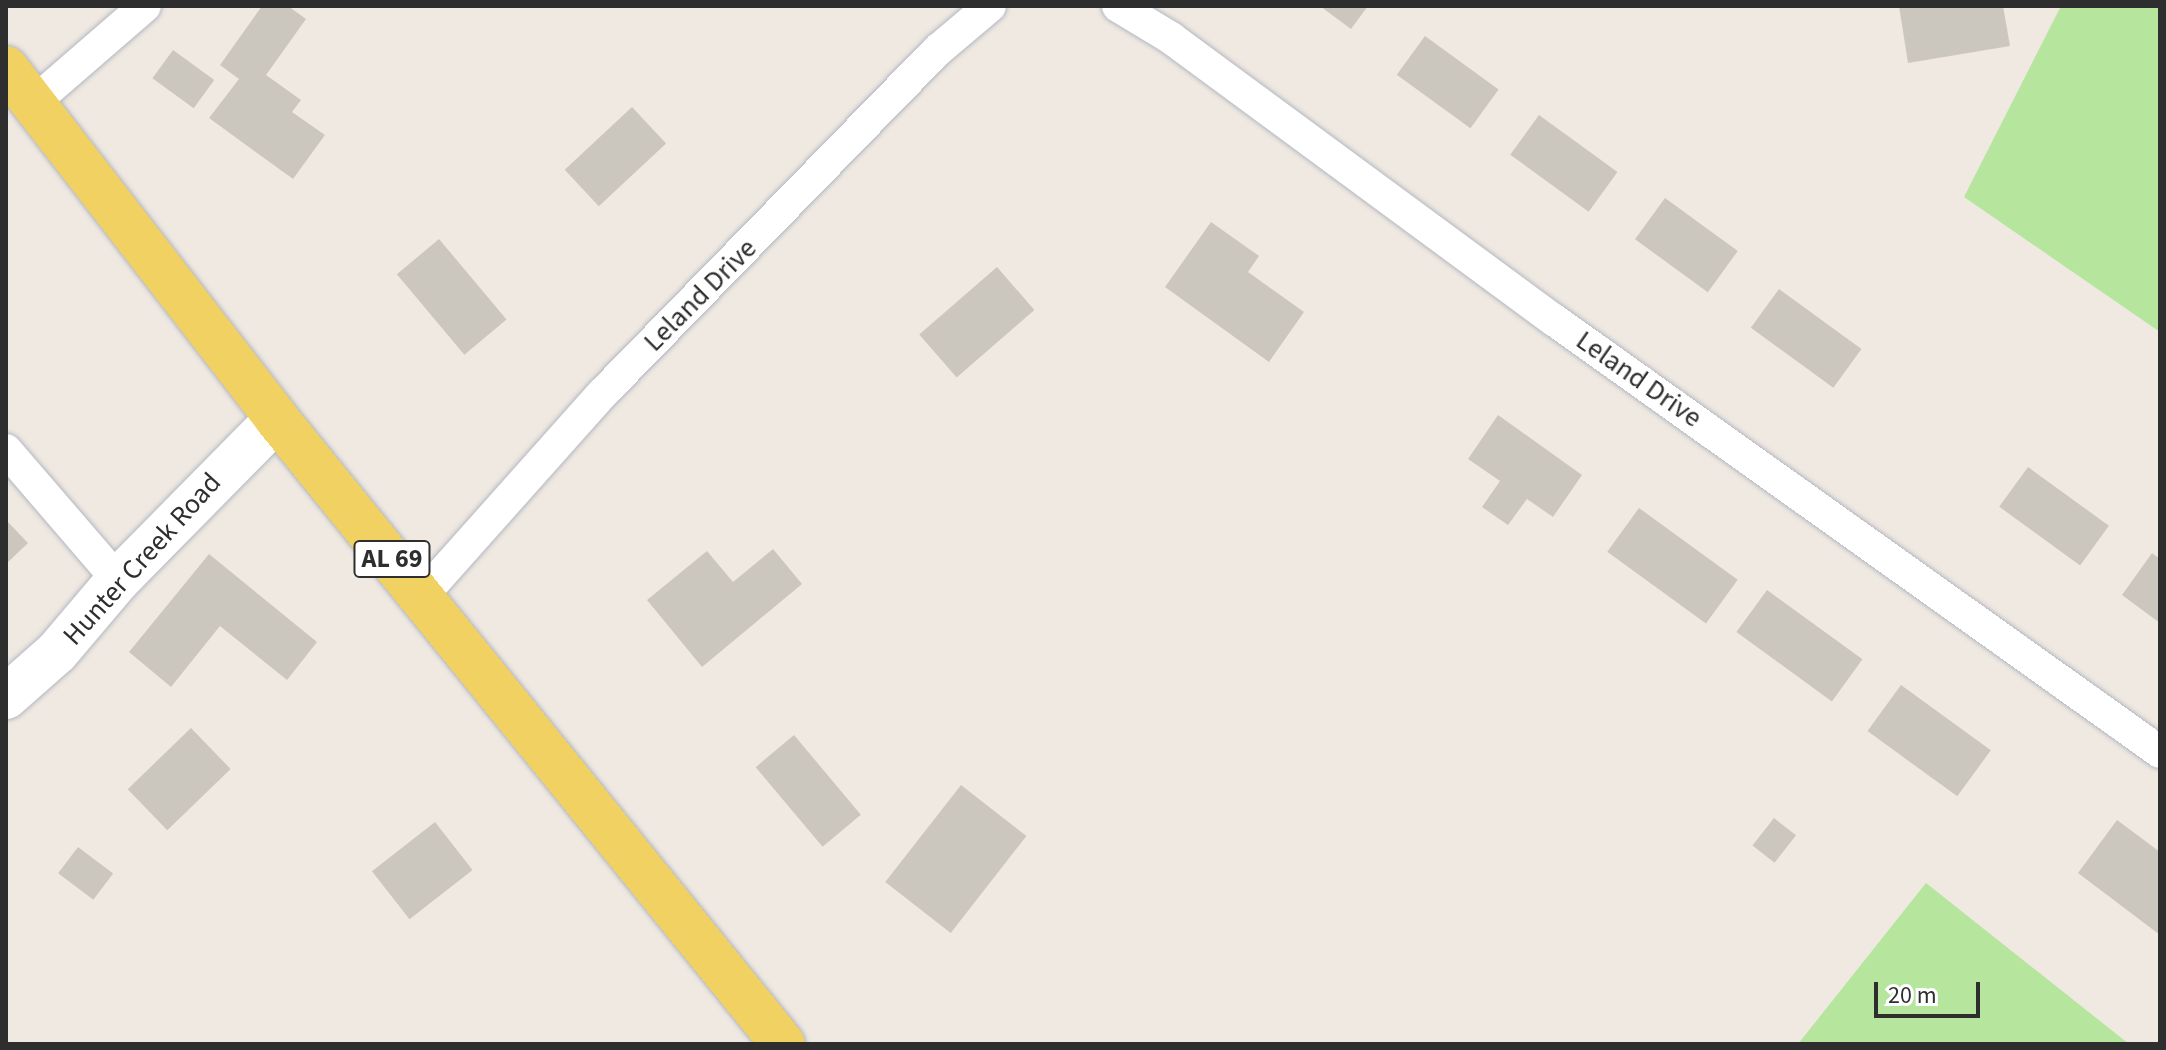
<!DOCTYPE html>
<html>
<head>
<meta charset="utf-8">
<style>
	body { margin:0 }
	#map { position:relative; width:2166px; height:1050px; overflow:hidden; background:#efe9e1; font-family:"Source Sans 3",sans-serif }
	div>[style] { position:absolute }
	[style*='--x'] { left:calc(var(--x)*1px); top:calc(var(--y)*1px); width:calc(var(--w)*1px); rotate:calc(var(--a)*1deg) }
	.green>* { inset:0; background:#b6e59e }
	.building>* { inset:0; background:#cbc7bf; transform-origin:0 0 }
	.roads { filter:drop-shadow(0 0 2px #b4b7c1) drop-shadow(0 0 2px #b4b7c1) }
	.street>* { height:32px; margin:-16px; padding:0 16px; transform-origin:16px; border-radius:16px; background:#fff }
	.secondary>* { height:44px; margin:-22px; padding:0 22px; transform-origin:22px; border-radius:22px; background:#fff }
	.primary>* { height:44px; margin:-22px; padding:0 22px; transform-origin:22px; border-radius:22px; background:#f2d163 }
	span { translate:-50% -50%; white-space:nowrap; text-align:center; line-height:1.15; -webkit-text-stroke:7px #fff; paint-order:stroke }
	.shield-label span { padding:2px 6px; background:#fff; border:2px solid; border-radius:6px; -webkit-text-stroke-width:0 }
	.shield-label { font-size:26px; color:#2e2e2e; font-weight:700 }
	.street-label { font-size:28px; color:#2e2e2e }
	.frame { position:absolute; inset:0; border:8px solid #2e2e2e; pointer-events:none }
	.scale { position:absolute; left:1874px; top:982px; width:106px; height:36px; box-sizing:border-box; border:4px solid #2e2e2e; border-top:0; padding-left:10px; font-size:24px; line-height:28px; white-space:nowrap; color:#2e2e2e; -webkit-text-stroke:6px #fff; paint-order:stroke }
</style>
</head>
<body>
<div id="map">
	<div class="green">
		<i style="clip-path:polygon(2061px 6px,2160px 6px,2160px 332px,1964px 197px)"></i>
		<i style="clip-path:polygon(1926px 883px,2129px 1044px,1798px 1044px)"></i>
	</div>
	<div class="building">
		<i style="clip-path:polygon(262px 6px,288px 6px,306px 19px,266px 75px,301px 100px,292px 112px,325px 135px,293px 179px,209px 118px,239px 79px,220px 65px)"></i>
		<i style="clip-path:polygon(1320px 6px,1368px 6px,1351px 29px)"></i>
		<i style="clip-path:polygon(1899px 6px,2003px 6px,2010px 46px,1908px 63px)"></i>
		<i style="left:1425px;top:36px;width:91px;height:48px;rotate:36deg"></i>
		<i style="left:173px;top:50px;width:51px;height:35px;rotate:36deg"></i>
		<i style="left:632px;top:107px;width:50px;height:92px;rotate:47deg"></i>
		<i style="left:1539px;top:115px;width:97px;height:49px;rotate:36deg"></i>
		<i style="left:1665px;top:198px;width:90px;height:51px;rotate:36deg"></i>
		<i style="clip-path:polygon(1211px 222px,1259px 256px,1248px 272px,1304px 312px,1269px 362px,1165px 287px)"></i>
		<i style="left:439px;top:239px;width:105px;height:55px;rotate:50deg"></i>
		<i style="left:997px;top:267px;width:57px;height:103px;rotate:49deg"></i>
		<i style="left:1779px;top:289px;width:102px;height:48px;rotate:36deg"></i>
		<i style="clip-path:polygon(1498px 415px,1582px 475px,1553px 517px,1527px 499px,1508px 525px,1482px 507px,1500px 481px,1468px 459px)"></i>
		<i style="left:2028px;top:467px;width:100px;height:49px;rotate:36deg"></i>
		<i style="left:1639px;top:508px;width:122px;height:54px;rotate:36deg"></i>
		<i style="clip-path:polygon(6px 520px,28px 543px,6px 564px)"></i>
		<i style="clip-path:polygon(773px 549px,802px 584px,702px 667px,647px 600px,707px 551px,733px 582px)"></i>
		<i style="clip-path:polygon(2152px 553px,2160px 559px,2160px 623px,2122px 595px)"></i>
		<i style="clip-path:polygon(209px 554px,317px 642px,287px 680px,220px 626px,171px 687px,129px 652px)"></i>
		<i style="left:1767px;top:590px;width:118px;height:52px;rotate:36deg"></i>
		<i style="left:1901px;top:685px;width:111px;height:57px;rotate:36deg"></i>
		<i style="left:191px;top:728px;width:57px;height:88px;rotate:46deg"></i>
		<i style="left:794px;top:735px;width:104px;height:50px;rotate:50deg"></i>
		<i style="left:961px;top:785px;width:83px;height:123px;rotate:38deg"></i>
		<i style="left:1774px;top:818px;width:28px;height:35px;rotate:38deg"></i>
		<i style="clip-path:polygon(2117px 820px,2160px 852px,2160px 935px,2078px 873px)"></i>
		<i style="left:435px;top:822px;width:61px;height:80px;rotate:52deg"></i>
		<i style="left:78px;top:847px;width:44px;height:33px;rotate:37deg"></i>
	</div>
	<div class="roads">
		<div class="street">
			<i style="--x:1118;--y:6;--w:62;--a:31.1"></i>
			<i style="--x:1171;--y:38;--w:476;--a:36.4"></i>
			<i style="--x:1554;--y:320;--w:744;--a:35.48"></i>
			<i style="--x:33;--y:103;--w:148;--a:-40.9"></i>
			<i style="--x:6;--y:450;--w:172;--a:49.3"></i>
			<i style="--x:422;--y:596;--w:271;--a:-48.3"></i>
			<i style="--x:602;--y:394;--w:481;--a:-45.7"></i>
			<i style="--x:938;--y:50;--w:68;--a:-40.2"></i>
		</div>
		<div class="secondary">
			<i style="--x:6;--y:697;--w:68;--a:-41.4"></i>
			<i style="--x:57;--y:652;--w:94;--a:-49.7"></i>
			<i style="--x:118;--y:580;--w:226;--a:-45.4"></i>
		</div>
		<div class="primary">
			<i style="--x:6;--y:68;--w:443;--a:52.3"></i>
			<i style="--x:277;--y:419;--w:804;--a:51.01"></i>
		</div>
	</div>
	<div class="shield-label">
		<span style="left:392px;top:559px">AL 69</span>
	</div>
	<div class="street-label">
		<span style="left:700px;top:295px;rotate:-45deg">Leland Drive</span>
		<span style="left:1639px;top:379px;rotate:35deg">Leland Drive</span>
		<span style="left:142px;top:559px;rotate:-48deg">Hunter Creek Road</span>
	</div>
	<div class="frame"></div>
	<div class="scale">20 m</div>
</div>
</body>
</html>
